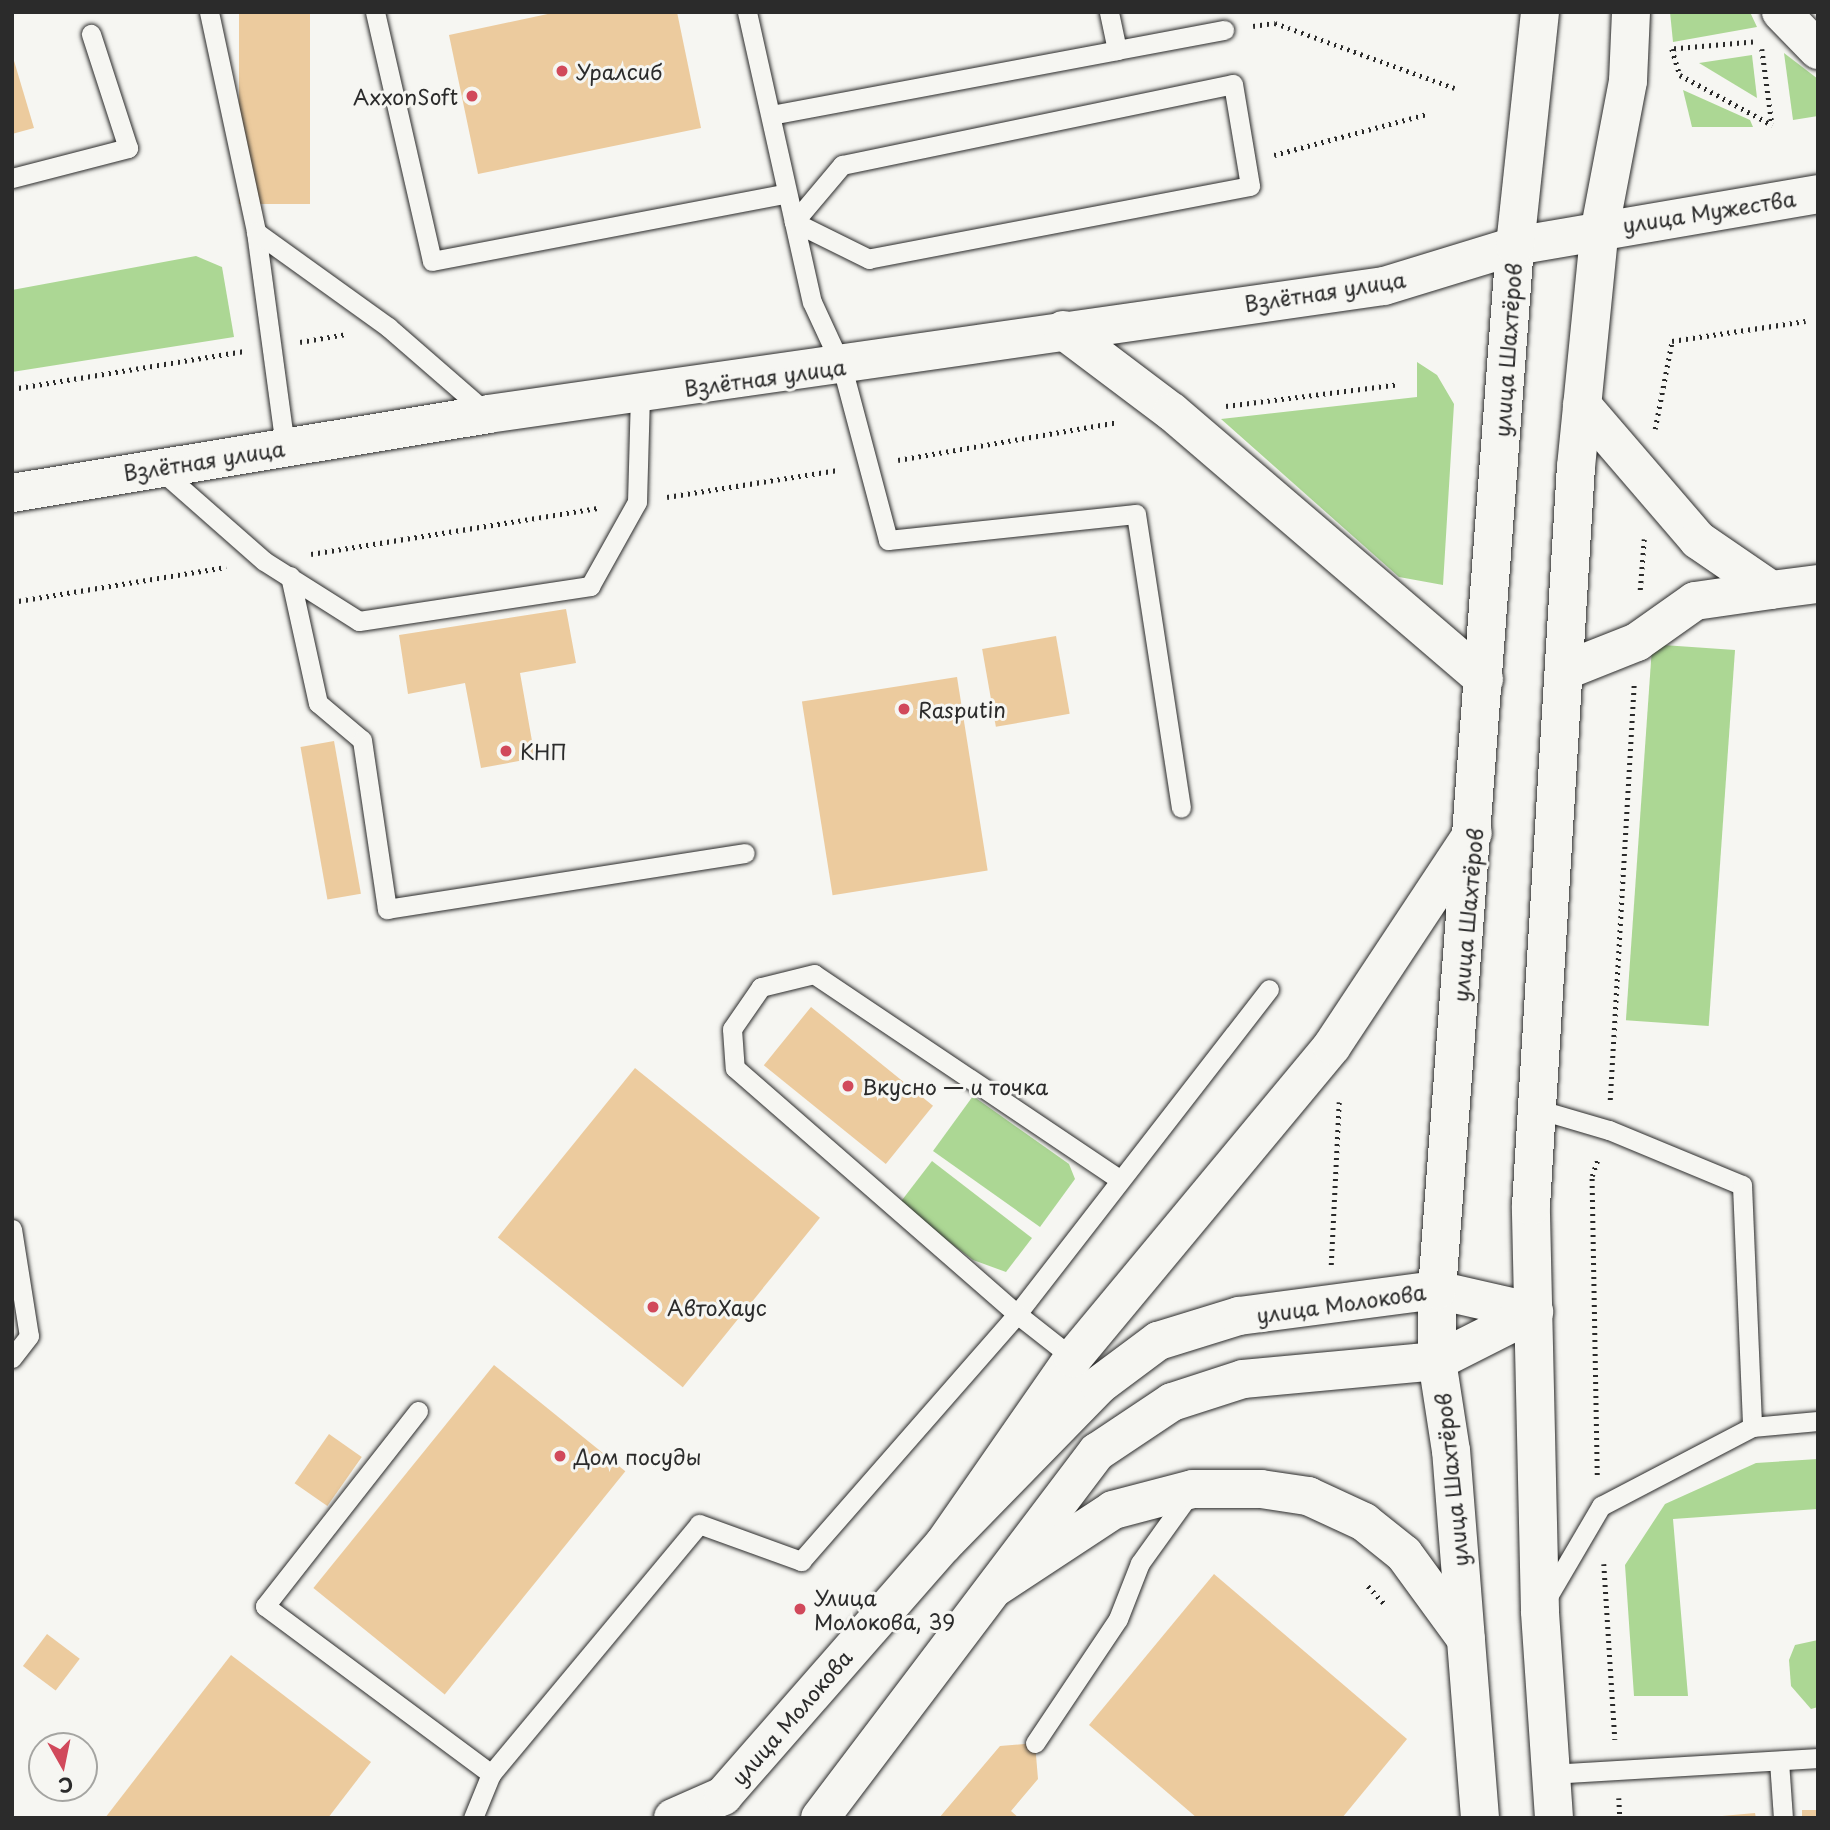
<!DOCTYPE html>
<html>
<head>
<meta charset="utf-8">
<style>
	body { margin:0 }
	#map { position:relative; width:1830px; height:1830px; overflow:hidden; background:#f6f6f2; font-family:"Playpen Sans",sans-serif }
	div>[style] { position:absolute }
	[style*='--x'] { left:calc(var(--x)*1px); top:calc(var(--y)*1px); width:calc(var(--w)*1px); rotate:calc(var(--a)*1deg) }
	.green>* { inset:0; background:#acd794; transform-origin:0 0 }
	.building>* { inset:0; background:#eccb9e; transform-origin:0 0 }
	.path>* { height:4.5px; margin-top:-2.25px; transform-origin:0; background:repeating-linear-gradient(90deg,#2b2b2b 0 2px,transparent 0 7px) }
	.roads { filter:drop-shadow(0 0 2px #2b2b2b) drop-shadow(0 0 2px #2b2b2b) }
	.service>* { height:19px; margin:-9.5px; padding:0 9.5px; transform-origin:9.5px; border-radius:9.5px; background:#f6f6f2 }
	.minor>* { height:38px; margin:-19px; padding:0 19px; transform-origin:19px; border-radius:19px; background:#f6f6f2 }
	.secondary>* { height:38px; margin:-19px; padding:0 19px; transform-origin:19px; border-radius:19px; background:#f6f6f2 }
	.primary>* { height:38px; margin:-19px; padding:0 19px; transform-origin:19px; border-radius:19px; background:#f6f6f2 }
	.dots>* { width:19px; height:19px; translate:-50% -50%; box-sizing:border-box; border:4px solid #f6f6f2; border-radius:50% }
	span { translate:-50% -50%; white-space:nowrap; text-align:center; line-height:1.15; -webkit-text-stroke:6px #f6f6f2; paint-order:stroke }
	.poi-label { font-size:21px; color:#2b2b2b }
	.left { translate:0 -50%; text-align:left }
	.right { translate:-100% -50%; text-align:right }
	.street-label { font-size:21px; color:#2b2b2b }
	.frame { position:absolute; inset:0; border:14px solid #2b2b2b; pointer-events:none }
	.north { position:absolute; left:28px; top:1732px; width:70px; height:70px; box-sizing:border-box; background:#f6f6f2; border:2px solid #a5a5a2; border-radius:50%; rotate:171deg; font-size:19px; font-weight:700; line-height:28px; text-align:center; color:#2b2b2b }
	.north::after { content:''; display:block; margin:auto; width:24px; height:32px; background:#d1495b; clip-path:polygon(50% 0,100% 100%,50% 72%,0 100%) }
</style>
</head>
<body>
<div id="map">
	<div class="green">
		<i style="clip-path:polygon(1670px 12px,1750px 12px,1757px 27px,1673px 42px)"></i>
		<i style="clip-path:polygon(1784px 53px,1818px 79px,1818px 116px,1793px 120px)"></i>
		<i style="clip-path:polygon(1752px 55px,1757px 98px,1699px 63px)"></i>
		<i style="clip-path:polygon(1683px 90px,1750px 120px,1753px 127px,1692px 127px)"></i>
		<i style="clip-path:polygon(196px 256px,222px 267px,234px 337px,12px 372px,12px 290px)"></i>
		<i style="clip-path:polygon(1417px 362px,1437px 375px,1454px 404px,1443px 585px,1399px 577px,1221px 419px,1417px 397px)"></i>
		<i style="left:1735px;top:650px;width:377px;height:83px;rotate:94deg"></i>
		<i style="clip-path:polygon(973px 1096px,1069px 1164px,1075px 1179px,1040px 1227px,933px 1151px)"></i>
		<i style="clip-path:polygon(932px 1161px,1032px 1238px,1006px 1272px,973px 1260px,899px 1204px)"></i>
		<i style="clip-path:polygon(1818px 1459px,1818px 1509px,1673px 1519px,1688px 1696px,1634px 1696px,1625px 1565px,1665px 1504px,1756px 1463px)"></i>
		<i style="clip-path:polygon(1818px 1640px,1818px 1707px,1811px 1709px,1791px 1686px,1789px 1660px,1795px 1645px)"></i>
	</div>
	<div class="building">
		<i style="left:239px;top:12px;width:71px;height:192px"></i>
		<i style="clip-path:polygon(557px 12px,677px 12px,701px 128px,478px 174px,449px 35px)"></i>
		<i style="clip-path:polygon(12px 54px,34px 128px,12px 134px)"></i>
		<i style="clip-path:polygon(566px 609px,576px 663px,520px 673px,535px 758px,481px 768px,465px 683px,408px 694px,399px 635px)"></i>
		<i style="left:1056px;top:636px;width:79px;height:75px;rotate:80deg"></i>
		<i style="left:957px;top:677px;width:196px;height:157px;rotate:81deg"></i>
		<i style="left:334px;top:741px;width:155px;height:34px;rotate:80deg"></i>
		<i style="left:811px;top:1007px;width:157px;height:75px;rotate:39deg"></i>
		<i style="left:635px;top:1068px;width:238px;height:218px;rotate:39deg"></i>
		<i style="left:494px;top:1365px;width:169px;height:287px;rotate:39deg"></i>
		<i style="left:329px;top:1434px;width:40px;height:60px;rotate:35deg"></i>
		<i style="clip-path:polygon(1214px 1574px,1407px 1739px,1342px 1818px,1197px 1818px,1089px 1725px)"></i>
		<i style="left:47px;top:1634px;width:41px;height:40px;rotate:37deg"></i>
		<i style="clip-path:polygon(231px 1655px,371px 1762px,328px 1818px,105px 1818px)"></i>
		<i style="clip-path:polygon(1035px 1743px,1038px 1779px,1011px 1811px,1019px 1818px,939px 1818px,1000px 1746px)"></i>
		<i style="left:1818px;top:1810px;width:8px;height:16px;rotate:90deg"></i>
		<i style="clip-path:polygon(1755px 1813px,1756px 1818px,1722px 1818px,1722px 1816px)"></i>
	</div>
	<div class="path">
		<i style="--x:1253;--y:26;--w:22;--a:-8"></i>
		<i style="--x:1275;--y:23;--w:191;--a:19.9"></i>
		<i style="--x:1753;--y:42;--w:81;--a:175.1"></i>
		<i style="--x:1672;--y:49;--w:27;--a:73"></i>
		<i style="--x:1680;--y:75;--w:105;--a:28.5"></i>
		<i style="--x:1762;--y:49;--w:76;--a:82.4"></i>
		<i style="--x:1274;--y:155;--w:158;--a:-15"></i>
		<i style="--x:300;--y:342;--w:48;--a:-9.7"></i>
		<i style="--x:12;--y:389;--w:234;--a:-9.3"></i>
		<i style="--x:1226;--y:406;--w:174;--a:-7.2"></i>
		<i style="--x:1655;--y:429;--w:90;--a:-79.1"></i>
		<i style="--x:1672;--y:341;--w:135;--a:-8.5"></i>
		<i style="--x:898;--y:460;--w:222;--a:-9.8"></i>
		<i style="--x:667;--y:497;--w:173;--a:-9"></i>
		<i style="--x:311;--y:554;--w:292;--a:-9.1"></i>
		<i style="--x:1640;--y:590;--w:51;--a:-85.5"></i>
		<i style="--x:12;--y:602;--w:217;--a:-9.3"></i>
		<i style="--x:1610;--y:1100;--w:415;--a:-86.7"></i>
		<i style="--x:1331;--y:1265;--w:163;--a:-87.2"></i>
		<i style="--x:1597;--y:1475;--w:299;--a:-91"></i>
		<i style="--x:1592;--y:1176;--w:18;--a:-71"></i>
		<i style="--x:1604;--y:1564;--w:176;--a:86.4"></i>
		<i style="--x:1368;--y:1586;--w:25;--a:47"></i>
		<i style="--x:1619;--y:1798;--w:20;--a:87"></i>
	</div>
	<div class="roads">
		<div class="service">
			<i style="--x:209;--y:12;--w:225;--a:77.9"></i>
			<i style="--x:256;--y:232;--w:216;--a:82.3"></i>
			<i style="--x:375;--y:12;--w:255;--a:77.1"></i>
			<i style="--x:432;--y:261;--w:361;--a:-10.8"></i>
			<i style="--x:747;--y:12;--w:297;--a:77.4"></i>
			<i style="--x:812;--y:302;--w:72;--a:65.2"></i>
			<i style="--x:842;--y:367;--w:179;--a:75.1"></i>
			<i style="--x:888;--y:540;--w:249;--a:-6"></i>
			<i style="--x:1136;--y:514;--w:297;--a:81.3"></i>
			<i style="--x:1117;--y:50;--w:109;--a:-10.6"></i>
			<i style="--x:1233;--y:84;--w:103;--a:80.5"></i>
			<i style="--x:1250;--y:186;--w:388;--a:169.2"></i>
			<i style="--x:869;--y:259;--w:84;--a:-153.7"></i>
			<i style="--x:794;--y:222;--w:75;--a:-49.9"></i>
			<i style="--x:842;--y:165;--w:399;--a:-11.7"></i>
			<i style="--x:771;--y:115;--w:352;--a:-10.6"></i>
			<i style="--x:1117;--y:50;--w:39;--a:-102"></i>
			<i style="--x:12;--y:178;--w:120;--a:-14.5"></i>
			<i style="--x:128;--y:148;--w:120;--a:-108"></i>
			<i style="--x:256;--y:232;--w:163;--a:35.7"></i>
			<i style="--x:388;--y:327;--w:131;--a:41"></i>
			<i style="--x:157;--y:467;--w:142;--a:41.3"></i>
			<i style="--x:264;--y:561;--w:112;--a:32.3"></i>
			<i style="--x:359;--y:621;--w:234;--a:-8.6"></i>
			<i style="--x:590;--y:586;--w:96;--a:-60.8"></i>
			<i style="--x:637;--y:502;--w:108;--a:-88.4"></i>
			<i style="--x:290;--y:576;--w:130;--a:77.6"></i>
			<i style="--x:318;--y:703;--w:57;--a:40.1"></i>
			<i style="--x:362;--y:740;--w:171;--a:81.6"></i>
			<i style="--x:387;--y:909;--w:362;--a:-8.9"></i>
			<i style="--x:1537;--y:1109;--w:75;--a:16.3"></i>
			<i style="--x:1609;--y:1130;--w:144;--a:22.5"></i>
			<i style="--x:1742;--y:1185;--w:242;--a:87.6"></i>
			<i style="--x:1119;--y:1179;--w:367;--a:-146.1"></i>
			<i style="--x:814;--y:974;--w:55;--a:166.2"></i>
			<i style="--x:761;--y:987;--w:51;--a:124.6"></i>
			<i style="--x:732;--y:1029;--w:39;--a:86"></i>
			<i style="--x:735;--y:1068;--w:374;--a:41.1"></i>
			<i style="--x:1017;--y:1314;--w:411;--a:-52.2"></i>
			<i style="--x:12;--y:1229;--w:108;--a:81"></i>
			<i style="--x:29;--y:1336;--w:28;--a:128"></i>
			<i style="--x:418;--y:1411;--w:248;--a:128.1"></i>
			<i style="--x:265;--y:1606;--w:282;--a:36.6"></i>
			<i style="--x:1547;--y:1598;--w:107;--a:-59.6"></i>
			<i style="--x:1601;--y:1506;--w:170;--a:-27.6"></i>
			<i style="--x:1752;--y:1427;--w:66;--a:-5.2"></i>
			<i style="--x:1035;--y:1743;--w:149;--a:-56.2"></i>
			<i style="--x:1118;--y:1619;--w:60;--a:-68.6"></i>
			<i style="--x:1140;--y:1563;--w:87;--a:-54.3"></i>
			<i style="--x:1779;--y:1761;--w:57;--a:86"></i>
			<i style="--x:1551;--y:1774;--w:267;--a:-3.4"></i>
			<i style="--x:473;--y:1818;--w:48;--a:-67.8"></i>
			<i style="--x:491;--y:1774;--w:325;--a:-50.2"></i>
			<i style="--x:699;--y:1524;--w:109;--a:19.9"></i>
			<i style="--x:801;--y:1561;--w:328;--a:-48.8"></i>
			<i style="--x:1017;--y:1314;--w:71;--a:38.2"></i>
		</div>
		<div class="minor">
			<i style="--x:1582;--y:405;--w:178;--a:49.3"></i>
			<i style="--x:1698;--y:540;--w:88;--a:34.4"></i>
			<i style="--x:1771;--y:590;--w:47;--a:-7.3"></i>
			<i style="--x:1564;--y:671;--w:79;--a:-21.7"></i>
			<i style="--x:1637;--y:642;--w:71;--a:-35.3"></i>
			<i style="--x:1695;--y:601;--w:77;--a:-8.2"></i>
		</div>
		<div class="secondary">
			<i style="--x:12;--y:493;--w:483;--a:-9.4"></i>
			<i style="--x:488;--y:414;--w:905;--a:-8.13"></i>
			<i style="--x:1384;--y:286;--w:137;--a:-17"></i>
			<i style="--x:1515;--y:246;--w:307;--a:-9.7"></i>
			<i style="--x:673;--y:1818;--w:55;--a:-23.7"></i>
			<i style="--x:723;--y:1796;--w:334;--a:-48.8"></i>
			<i style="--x:943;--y:1545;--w:223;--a:-45.7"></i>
			<i style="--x:1099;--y:1385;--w:74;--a:-36.7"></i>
			<i style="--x:1158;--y:1341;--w:85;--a:-17.2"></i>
			<i style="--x:1239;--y:1316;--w:200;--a:-7.5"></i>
			<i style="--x:1437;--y:1290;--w:99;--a:12.8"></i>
			<i style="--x:820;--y:1818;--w:459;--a:-52.9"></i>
			<i style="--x:1097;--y:1452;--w:90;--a:-33.7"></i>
			<i style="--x:1172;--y:1402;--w:75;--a:-17.9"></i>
			<i style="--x:1243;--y:1379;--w:195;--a:-5.3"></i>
			<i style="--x:1437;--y:1361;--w:109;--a:-26.8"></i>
		</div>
		<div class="primary">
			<i style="--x:1781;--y:12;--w:53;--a:45.8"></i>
			<i style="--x:1063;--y:330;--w:136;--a:37"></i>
			<i style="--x:1172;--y:412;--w:411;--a:40.6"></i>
			<i style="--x:943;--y:1545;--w:228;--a:-55.2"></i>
			<i style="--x:1073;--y:1358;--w:405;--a:-50.3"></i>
			<i style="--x:1332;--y:1046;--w:255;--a:-56.5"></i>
			<i style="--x:996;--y:1587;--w:140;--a:-33.3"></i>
			<i style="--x:1113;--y:1510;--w:83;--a:-14.7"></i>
			<i style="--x:1193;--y:1489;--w:68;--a:0"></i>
			<i style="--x:1261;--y:1489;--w:48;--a:8.5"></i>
			<i style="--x:1308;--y:1496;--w:62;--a:24.9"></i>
			<i style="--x:1364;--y:1522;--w:51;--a:38.7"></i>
			<i style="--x:1404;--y:1554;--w:105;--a:53.9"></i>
			<i style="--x:1480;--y:1818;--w:368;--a:-94.5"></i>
			<i style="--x:1451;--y:1451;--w:91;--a:-98.8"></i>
			<i style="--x:1437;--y:1361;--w:71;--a:-90"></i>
			<i style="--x:1437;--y:1290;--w:1047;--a:-85.73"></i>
			<i style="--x:1515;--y:246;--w:235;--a:-83.9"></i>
			<i style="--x:1554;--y:1818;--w:207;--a:-93.9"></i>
			<i style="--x:1540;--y:1611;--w:405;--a:-91.3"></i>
			<i style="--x:1531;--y:1206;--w:740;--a:-86.52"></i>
			<i style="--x:1576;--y:467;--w:240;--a:-84.3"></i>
			<i style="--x:1600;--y:228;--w:150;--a:-79.2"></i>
			<i style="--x:1628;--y:81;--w:69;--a:-87.5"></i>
		</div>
	</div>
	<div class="dots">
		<i style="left:562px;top:71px;background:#d1495b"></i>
		<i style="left:472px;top:96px;background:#d1495b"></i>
		<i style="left:904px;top:709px;background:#d1495b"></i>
		<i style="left:506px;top:751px;background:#d1495b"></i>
		<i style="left:848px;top:1086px;background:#d1495b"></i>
		<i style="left:653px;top:1307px;background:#d1495b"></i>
		<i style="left:560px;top:1456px;background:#d1495b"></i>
		<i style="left:800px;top:1609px;background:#d1495b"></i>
	</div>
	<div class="poi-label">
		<span class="left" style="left:576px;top:71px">Уралсиб</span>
		<span class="right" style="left:458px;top:96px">AxxonSoft</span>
		<span class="left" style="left:918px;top:709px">Rasputin</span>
		<span class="left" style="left:520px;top:751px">КНП</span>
		<span class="left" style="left:862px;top:1086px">Вкусно — и точка</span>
		<span class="left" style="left:667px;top:1307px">АвтоХаус</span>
		<span class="left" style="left:574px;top:1456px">Дом посуды</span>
		<span class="left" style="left:814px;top:1609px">Улица<br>Молокова, 39</span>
	</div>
	<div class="street-label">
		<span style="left:1709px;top:211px;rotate:-9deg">улица Мужества</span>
		<span style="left:1325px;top:291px;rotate:-9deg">Взлётная улица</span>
		<span style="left:1507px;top:350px;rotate:-86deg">улица Шахтёров</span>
		<span style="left:765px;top:377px;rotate:-8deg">Взлётная улица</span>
		<span style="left:204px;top:460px;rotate:-9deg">Взлётная улица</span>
		<span style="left:1467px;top:915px;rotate:-85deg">улица Шахтёров</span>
		<span style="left:1341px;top:1303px;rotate:-8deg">улица Молокова</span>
		<span style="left:1451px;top:1480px;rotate:-96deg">улица Шахтёров</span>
		<span style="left:791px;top:1717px;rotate:-49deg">улица Молокова</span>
	</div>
	<div class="frame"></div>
	<div class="north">С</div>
</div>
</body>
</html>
